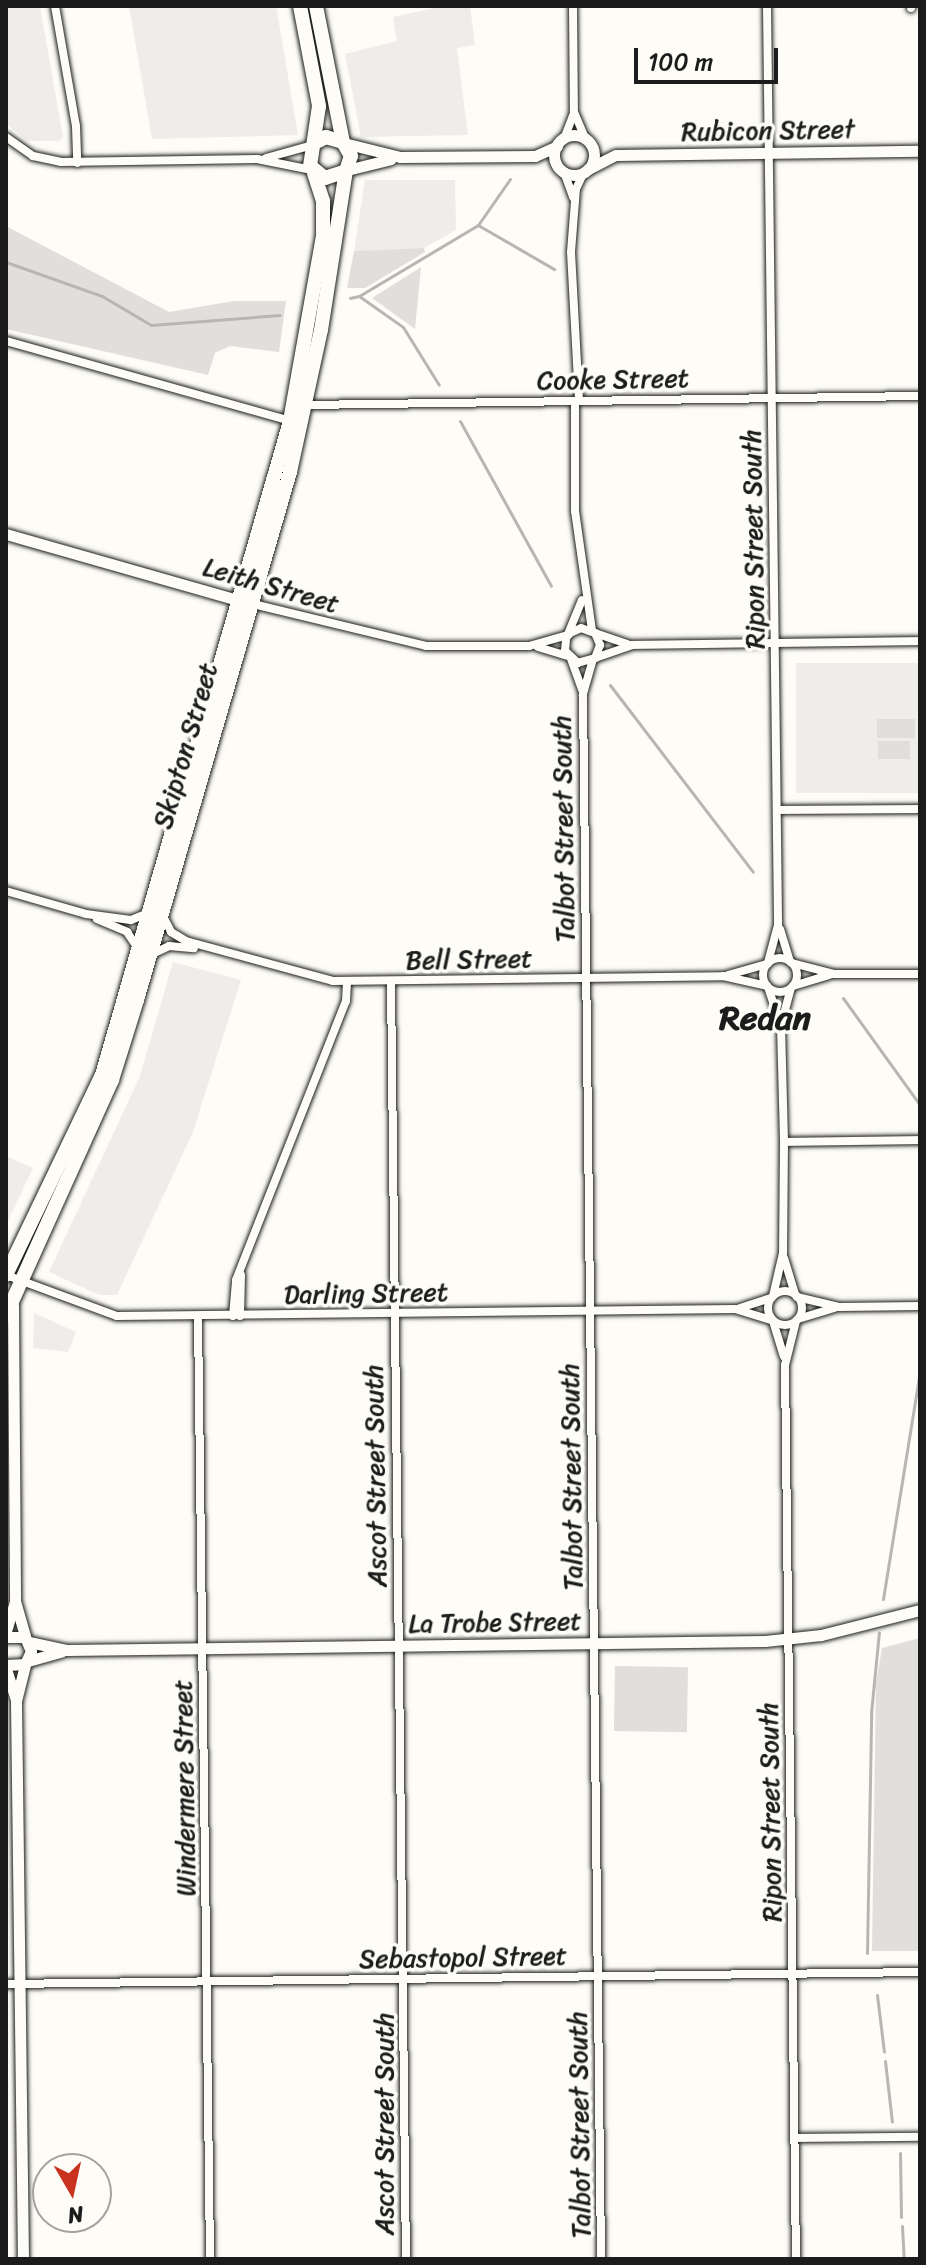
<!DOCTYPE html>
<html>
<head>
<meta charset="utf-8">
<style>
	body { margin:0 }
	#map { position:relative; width:926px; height:2265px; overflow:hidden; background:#fdfcf7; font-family:Sriracha,sans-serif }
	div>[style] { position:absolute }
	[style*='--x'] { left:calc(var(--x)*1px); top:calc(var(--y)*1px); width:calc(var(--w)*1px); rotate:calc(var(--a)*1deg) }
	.built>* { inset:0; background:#eeede9; transform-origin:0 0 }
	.green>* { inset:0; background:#e0dfdb; transform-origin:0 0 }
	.stream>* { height:3px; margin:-1.5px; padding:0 1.5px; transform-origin:1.5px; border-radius:1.5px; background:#b7b6b2 }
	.roads { filter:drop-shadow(0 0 2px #1c1c1c) drop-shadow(0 0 2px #1c1c1c) }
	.street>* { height:8px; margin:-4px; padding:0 4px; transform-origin:4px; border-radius:4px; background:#fdfcf7 }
	.street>.ring { margin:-4px; padding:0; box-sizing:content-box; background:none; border:8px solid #fdfcf7; border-radius:50% }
	.secondary>* { height:11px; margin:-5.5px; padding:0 5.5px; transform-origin:5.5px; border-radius:5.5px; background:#fdfcf7 }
	.secondary>.ring { margin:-5.5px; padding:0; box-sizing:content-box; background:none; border:11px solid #fdfcf7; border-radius:50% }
	.highway>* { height:14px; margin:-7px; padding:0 7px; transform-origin:7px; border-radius:7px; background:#fdfcf7 }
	span { translate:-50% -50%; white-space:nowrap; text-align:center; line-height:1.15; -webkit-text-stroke:7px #fdfcf7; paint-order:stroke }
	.street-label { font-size:26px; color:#1c1c1c }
	.district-label { font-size:34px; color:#1c1c1c; font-weight:700 }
	.frame { position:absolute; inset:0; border:8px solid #1c1c1c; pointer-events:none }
	.north { position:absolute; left:32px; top:2153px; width:80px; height:80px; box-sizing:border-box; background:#fdfcf7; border:2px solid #a3a29f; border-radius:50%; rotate:171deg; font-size:22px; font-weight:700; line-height:32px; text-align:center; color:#1c1c1c }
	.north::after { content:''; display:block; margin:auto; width:28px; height:36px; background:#c8321e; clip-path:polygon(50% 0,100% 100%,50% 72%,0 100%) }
	.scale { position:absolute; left:634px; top:48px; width:144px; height:36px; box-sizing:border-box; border:4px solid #1c1c1c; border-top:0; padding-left:10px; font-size:24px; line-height:28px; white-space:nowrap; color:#1c1c1c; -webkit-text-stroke:6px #fdfcf7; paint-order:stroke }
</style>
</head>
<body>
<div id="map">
	<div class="built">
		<i style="clip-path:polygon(6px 6px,40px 6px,63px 137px,59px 141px,27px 141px,6px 123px)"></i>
		<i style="clip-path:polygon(129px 6px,276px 6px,298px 135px,152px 139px)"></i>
		<i style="clip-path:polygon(443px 6px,470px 6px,475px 45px,457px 48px,468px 135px,361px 137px,345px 54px,397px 41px,393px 17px)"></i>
		<i style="clip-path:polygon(365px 180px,455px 180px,456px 230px,424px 248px,354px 251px)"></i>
		<i style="left:920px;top:663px;width:130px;height:124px;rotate:90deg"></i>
		<i style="clip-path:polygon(173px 962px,241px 980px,193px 1132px,117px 1295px,99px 1295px,49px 1272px,140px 1076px)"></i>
		<i style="clip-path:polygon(6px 1156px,33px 1168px,6px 1225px)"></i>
		<i style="clip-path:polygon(34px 1313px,76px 1332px,68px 1352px,33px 1348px)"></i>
	</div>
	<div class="green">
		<i style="clip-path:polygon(6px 226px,169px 312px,234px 301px,286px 301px,279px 352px,230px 346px,215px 353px,208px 375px,6px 329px)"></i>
		<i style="clip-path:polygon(424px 248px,425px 252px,365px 288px,347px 288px,354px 251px)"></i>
		<i style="clip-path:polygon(421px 267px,415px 329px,372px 298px)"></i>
		<i style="left:877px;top:719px;width:38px;height:19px"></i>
		<i style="left:878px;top:741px;width:32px;height:18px"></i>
		<i style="clip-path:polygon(920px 1638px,920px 1951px,872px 1951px,876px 1683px,882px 1648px)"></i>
		<i style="left:615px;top:1666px;width:73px;height:65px;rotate:1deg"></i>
	</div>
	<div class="stream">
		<i style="--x:478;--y:225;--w:88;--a:30.1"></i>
		<i style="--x:6;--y:262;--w:102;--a:19.5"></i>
		<i style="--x:102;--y:296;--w:57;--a:30.6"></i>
		<i style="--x:151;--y:325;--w:129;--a:-4.4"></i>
		<i style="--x:359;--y:296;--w:139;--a:-30.8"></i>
		<i style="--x:478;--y:225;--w:56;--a:-55.2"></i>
		<i style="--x:350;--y:298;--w:9;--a:-13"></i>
		<i style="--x:359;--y:296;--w:54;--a:35.2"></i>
		<i style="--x:403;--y:327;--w:68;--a:58.2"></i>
		<i style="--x:460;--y:421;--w:188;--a:61.1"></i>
		<i style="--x:610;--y:685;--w:235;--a:52.6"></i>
		<i style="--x:843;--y:998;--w:132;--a:54.3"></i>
		<i style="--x:883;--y:1599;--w:232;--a:-80.8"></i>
		<i style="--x:867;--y:1953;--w:240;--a:-89"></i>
		<i style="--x:871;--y:1713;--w:81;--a:-84.4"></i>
		<i style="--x:877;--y:1995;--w:57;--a:83"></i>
		<i style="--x:885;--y:2061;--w:61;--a:83.5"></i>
		<i style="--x:900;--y:2153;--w:64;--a:89.1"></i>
		<i style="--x:902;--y:2226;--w:33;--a:87"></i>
	</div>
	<div class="roads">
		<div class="street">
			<i style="--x:55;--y:6;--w:122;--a:80.1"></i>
			<i style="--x:76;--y:126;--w:37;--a:88"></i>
			<i style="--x:573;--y:6;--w:106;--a:89.5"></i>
			<i style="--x:574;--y:112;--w:28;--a:67"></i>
			<i style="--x:767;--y:6;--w:919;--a:89.31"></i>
			<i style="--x:778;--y:925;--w:39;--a:105"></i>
			<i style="--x:911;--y:8;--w:2;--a:-90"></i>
			<i style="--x:6;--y:137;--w:33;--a:35"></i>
			<i style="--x:33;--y:156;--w:29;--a:12"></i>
			<i style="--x:61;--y:162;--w:196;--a:-0.9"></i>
			<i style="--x:257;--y:159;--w:56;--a:11.3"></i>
			<i style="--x:564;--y:139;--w:28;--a:-69"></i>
			<i style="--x:266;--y:158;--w:49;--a:-15.5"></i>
			<i style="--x:564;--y:172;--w:27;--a:70"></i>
			<i style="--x:6;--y:341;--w:295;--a:15.7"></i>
			<i style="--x:579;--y:400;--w:148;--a:-93.1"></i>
			<i style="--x:571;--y:252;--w:63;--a:-85.5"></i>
			<i style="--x:576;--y:189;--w:19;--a:-65"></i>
			<i style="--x:575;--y:401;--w:110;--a:90"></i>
			<i style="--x:575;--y:511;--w:121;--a:81.9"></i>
			<i style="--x:306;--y:405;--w:614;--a:-0.84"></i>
			<i style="--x:253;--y:604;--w:178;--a:13.6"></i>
			<i style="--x:426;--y:646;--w:103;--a:0"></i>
			<i style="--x:529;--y:646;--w:41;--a:-15.8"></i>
			<i style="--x:570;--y:633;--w:12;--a:-24"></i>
			<i style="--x:581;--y:628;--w:15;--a:20"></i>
			<i style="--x:595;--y:633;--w:13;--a:67"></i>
			<i style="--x:600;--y:645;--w:14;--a:111"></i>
			<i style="--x:595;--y:658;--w:18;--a:164"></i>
			<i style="--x:578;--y:663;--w:18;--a:-137"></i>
			<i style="--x:565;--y:651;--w:12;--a:-85"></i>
			<i style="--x:566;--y:639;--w:42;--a:-67.7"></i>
			<i style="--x:595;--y:633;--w:34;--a:19"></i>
			<i style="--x:538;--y:647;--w:30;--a:17"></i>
			<i style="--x:595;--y:658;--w:39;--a:-19"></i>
			<i style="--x:632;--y:645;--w:288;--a:-0.8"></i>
			<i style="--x:571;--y:659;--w:33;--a:70"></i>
			<i style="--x:593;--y:659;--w:37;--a:106"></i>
			<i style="--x:583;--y:695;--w:1564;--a:89.34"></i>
			<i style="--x:778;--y:810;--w:142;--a:-0.4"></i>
			<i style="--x:6;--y:891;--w:83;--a:16"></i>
			<i style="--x:86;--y:914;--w:45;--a:7.6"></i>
			<i style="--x:131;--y:920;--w:18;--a:-22"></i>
			<i style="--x:163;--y:916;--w:18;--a:63"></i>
			<i style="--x:171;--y:932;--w:17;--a:31"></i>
			<i style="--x:186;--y:941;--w:152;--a:15.2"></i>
			<i style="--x:333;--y:981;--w:390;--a:-0.7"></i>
			<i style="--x:723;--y:976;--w:45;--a:12.8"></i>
			<i style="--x:97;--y:919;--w:33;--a:23"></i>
			<i style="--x:127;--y:932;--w:18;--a:56"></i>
			<i style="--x:780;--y:929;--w:34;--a:73"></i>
			<i style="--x:150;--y:955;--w:21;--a:-25"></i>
			<i style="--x:169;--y:946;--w:25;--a:5"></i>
			<i class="ring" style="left:763px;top:958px;width:26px;height:26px"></i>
			<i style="--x:792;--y:963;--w:43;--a:14.7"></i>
			<i style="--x:834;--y:974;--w:86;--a:0"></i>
			<i style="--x:728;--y:975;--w:41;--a:-15.8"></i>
			<i style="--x:391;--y:981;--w:1278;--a:89.33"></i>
			<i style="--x:793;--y:986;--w:38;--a:-17"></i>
			<i style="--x:768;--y:987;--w:41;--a:71.6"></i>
			<i style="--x:781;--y:1026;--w:116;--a:88.5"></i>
			<i style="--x:784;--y:1142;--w:111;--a:90.5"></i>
			<i style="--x:783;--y:1253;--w:44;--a:103.1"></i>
			<i style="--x:781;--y:1025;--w:38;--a:-75"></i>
			<i style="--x:784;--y:1142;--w:136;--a:-0.8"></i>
			<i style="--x:784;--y:1258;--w:38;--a:73"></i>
			<i style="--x:6;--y:1275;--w:118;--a:20.3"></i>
			<i style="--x:117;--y:1316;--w:618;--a:-0.65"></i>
			<i style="--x:735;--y:1309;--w:39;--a:17"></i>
			<i class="ring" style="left:768px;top:1291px;width:26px;height:26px"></i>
			<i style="--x:797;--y:1297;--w:43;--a:13.4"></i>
			<i style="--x:839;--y:1307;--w:81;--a:-0.7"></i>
			<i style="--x:740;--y:1308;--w:33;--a:-18"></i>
			<i style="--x:198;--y:1316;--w:943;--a:89.27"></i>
			<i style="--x:233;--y:1316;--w:36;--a:-85"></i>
			<i style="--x:236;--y:1280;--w:300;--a:-68.5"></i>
			<i style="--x:346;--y:1001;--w:19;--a:-87"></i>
			<i style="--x:240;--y:1316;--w:41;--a:-88.6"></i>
			<i style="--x:798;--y:1319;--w:38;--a:-17"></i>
			<i style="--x:773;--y:1321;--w:37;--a:73"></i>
			<i style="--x:796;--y:1321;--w:45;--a:104"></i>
			<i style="--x:785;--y:1365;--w:894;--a:89.3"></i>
			<i style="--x:6;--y:1984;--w:914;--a:-0.75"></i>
			<i style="--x:795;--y:2138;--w:125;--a:-0.5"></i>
		</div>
		<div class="secondary">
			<i class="ring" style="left:554px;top:135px;width:29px;height:29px"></i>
			<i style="--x:344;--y:143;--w:58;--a:14"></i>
			<i style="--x:400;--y:157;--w:135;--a:-0.4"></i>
			<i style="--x:535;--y:156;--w:24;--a:-24"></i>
			<i style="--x:588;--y:169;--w:31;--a:-27"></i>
			<i style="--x:616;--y:155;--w:304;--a:-0.8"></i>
			<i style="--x:347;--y:170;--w:45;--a:-14"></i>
			<i style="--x:6;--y:534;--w:248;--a:15.9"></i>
			<i style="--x:13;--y:1305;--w:296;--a:89.6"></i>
			<i style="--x:15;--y:1601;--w:37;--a:74"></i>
			<i style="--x:6;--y:1631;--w:30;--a:-73"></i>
			<i style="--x:6;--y:1637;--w:19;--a:0"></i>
			<i style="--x:25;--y:1637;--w:15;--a:67"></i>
			<i style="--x:31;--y:1651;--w:14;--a:115"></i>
			<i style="--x:25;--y:1664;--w:19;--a:177"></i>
			<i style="--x:29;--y:1642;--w:39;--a:12"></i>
			<i style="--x:67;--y:1650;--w:698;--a:-0.74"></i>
			<i style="--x:765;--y:1641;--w:56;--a:-6.1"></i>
			<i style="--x:821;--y:1635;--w:102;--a:-14.2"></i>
			<i style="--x:28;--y:1661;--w:35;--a:-16"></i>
			<i style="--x:6;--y:1669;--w:33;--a:72"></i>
			<i style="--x:23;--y:2259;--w:558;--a:-90.72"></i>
			<i style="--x:16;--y:1701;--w:38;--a:-76"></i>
		</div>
		<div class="highway">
			<i style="--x:300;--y:6;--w:102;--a:79.2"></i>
			<i style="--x:319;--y:106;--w:61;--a:98.5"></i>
			<i style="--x:310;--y:166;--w:19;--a:39"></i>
			<i style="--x:325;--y:178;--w:22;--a:-18"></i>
			<i style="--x:346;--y:171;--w:16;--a:-72"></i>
			<i style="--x:351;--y:156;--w:16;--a:-120"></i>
			<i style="--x:343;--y:142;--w:18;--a:-164"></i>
			<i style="--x:326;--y:137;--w:13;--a:153"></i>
			<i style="--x:316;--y:6;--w:139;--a:78.8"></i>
			<i style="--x:6;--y:1275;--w:222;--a:-64.4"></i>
			<i style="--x:102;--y:1075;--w:680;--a:-73.96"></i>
			<i style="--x:290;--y:421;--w:189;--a:-79.9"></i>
			<i style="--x:323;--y:235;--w:34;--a:-90"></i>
			<i style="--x:323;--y:201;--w:29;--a:-108"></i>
			<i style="--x:6;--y:1315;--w:258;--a:-65.7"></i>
			<i style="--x:112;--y:1080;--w:84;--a:-72.6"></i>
			<i style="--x:137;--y:1000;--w:550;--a:-73.84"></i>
			<i style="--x:290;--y:472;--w:145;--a:-77.7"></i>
			<i style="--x:321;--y:330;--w:161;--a:-81.1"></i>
		</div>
	</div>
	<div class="street-label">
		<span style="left:768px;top:131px;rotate:-1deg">Rubicon Street</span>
		<span style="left:613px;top:380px;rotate:-1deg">Cooke Street</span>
		<span style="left:754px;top:539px;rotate:-91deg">Ripon Street South</span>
		<span style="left:271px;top:586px;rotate:16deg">Leith Street</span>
		<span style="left:186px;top:746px;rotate:-74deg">Skipton Street</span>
		<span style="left:564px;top:829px;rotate:-91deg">Talbot Street South</span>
		<span style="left:469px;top:960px;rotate:-1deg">Bell Street</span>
		<span style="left:366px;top:1294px;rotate:-1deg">Darling Street</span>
		<span style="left:376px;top:1476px;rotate:-91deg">Ascot Street South</span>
		<span style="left:572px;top:1477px;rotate:-91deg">Talbot Street South</span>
		<span style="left:495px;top:1623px;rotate:-1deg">La Trobe Street</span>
		<span style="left:185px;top:1788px;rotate:-91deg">Windermere Street</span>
		<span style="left:771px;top:1812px;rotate:-91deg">Ripon Street South</span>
		<span style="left:463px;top:1958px;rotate:-1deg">Sebastopol Street</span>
		<span style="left:385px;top:2124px;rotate:-90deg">Ascot Street South</span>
		<span style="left:580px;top:2125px;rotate:-91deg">Talbot Street South</span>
	</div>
	<div class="district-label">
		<span style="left:765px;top:1019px">Redan</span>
	</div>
	<div class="frame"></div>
	<div class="north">N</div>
	<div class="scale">100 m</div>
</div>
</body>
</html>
